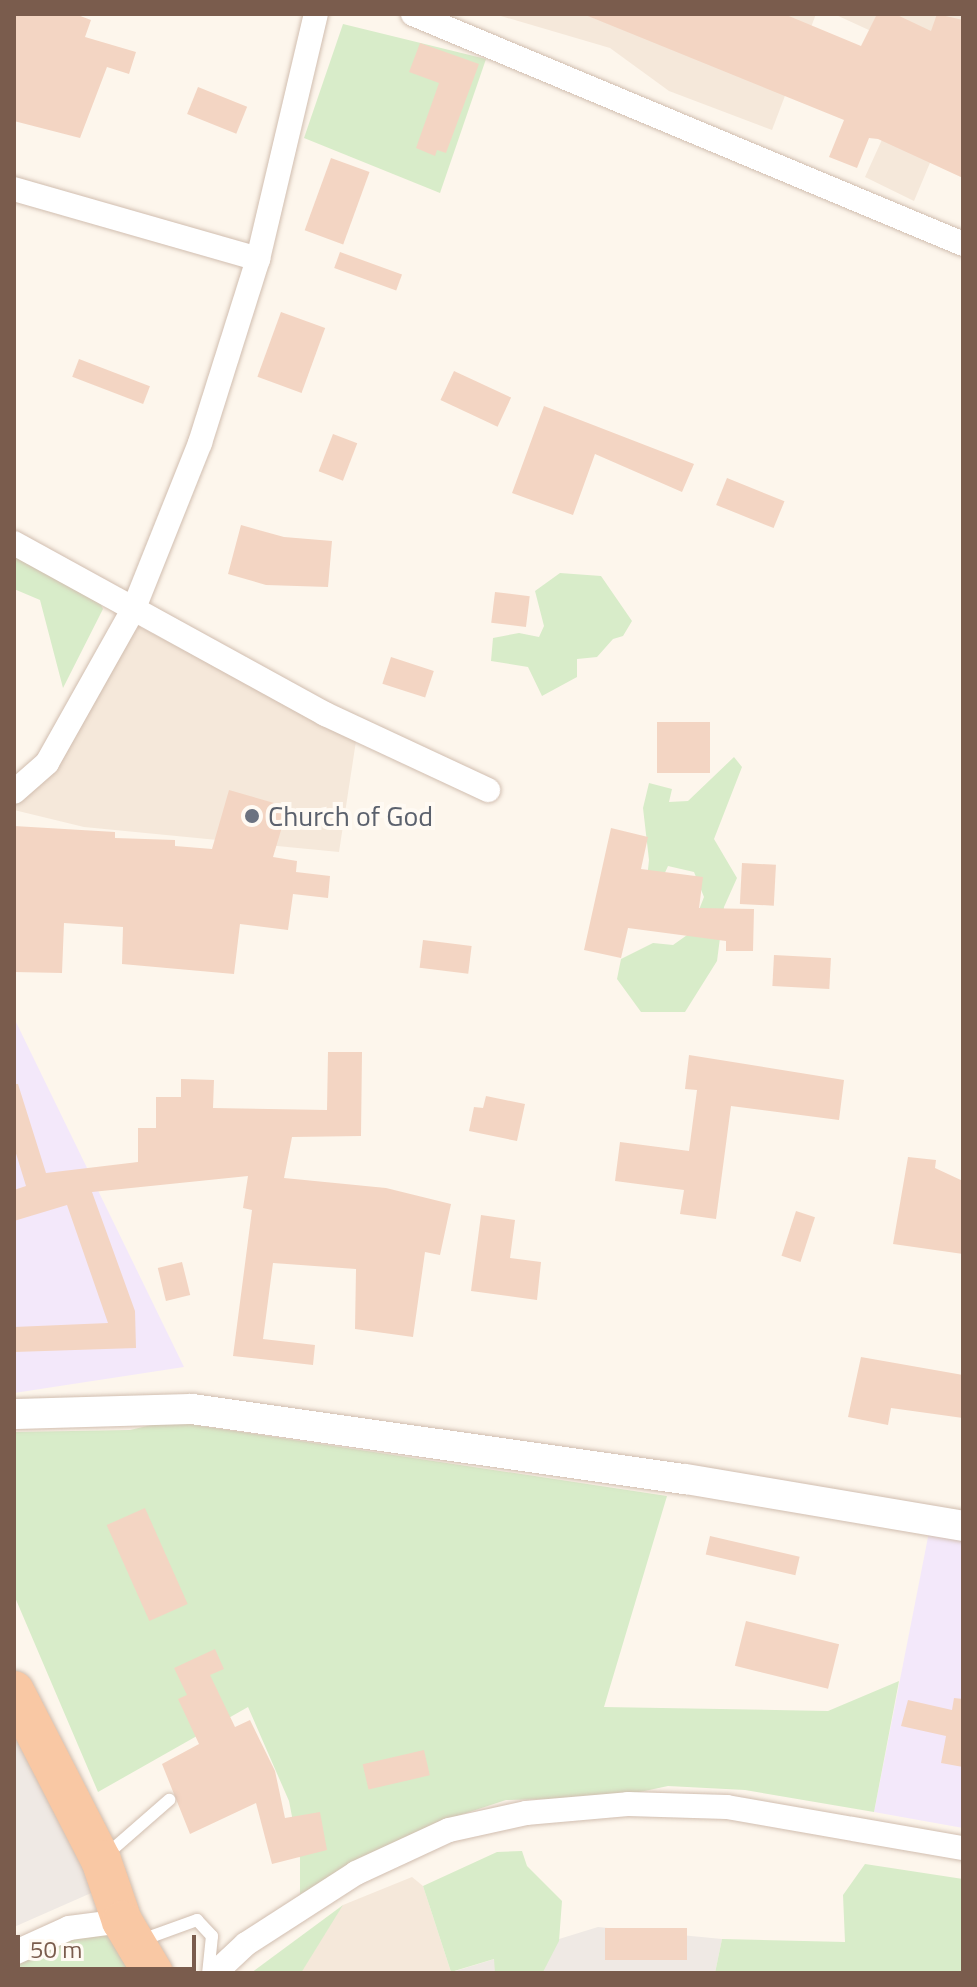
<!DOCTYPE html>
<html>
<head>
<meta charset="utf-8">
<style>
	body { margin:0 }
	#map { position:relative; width:977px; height:1987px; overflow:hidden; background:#fdf6ec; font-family:"Titillium Web",sans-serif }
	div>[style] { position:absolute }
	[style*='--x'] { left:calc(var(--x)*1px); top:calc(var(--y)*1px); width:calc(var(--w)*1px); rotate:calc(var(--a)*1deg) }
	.residential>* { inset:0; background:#f5e8da }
	.industrial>* { inset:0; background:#efe9e4 }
	.education>* { inset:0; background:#f3e8fa }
	.green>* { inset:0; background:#d8ecc9 }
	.building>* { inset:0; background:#f3d5c3; transform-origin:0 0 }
	.roads { filter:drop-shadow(0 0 2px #d1beb0) drop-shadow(0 0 2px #d1beb0) }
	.service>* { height:12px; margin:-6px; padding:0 6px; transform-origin:6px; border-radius:6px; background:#fff }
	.minor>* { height:24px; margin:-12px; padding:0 12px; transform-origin:12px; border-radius:12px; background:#fff }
	.tertiary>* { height:30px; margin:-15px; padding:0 15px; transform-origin:15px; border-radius:15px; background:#fff }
	.trunk>* { height:40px; margin:-20px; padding:0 20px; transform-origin:20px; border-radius:20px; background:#f9c8a4 }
	.dots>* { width:22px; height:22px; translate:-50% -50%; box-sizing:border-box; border:4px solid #fffaf3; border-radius:50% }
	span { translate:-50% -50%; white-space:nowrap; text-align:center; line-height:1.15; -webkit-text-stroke:8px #fffaf3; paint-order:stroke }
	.worship-label { font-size:28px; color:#5b616d }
	.left { translate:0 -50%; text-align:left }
	.frame { position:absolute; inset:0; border:16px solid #7a5c4d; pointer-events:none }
	.scale { position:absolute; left:16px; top:1935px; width:180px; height:36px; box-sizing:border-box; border:4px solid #7a5c4d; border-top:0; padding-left:10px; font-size:24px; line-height:28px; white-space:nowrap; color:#7a5c4d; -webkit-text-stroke:6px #fffaf3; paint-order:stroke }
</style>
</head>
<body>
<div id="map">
	<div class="residential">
		<i style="clip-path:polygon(494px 14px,816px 14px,772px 130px,669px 91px,610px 48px)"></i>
		<i style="clip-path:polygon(834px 14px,963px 14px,963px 84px,914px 201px,865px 177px,921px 54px)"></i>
		<i style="clip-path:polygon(138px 626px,356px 741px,339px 852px,84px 827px,14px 810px,14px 802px,54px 762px)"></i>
		<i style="clip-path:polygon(412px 1877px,423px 1886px,451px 1972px,271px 1973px,343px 1905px)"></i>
	</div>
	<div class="industrial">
		<i style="clip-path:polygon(14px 1716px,98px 1890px,14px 1927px)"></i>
		<i style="clip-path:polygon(598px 1927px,722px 1939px,715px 1973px,449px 1973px)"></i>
	</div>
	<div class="education">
		<i style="clip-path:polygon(14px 1018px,184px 1367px,14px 1393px)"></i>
		<i style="clip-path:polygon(929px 1532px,963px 1539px,963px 1828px,874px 1812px)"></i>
	</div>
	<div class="green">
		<i style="clip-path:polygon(343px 24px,486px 59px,440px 193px,304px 138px)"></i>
		<i style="clip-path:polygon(14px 540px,92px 585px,103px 609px,63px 688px,40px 600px,14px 589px)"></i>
		<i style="clip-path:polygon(560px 573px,601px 576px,632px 621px,623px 636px,613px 639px,597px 657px,577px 659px,577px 677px,542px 696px,528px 667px,491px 661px,493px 638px,519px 633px,539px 637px,544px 626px,535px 591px)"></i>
		<i style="clip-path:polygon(734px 757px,742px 767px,714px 839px,737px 878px,724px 907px,717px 961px,685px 1012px,641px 1012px,617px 979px,621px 959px,653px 943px,673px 945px,690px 933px,704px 897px,694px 872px,668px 866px,658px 888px,645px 898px,649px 860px,643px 808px,649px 783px,672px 789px,669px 802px,688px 801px)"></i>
		<i style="clip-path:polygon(168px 1421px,667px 1496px,604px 1707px,828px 1711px,899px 1681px,874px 1812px,745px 1790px,668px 1786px,616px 1797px,506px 1800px,433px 1824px,300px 1895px,300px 1858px,289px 1801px,248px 1707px,98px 1792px,14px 1595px,14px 1432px,130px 1430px)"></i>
		<i style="clip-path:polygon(522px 1851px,527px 1866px,562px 1901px,559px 1941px,543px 1972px,495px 1973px,494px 1959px,451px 1972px,423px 1886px,497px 1852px)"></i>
		<i style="clip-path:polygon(865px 1864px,963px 1879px,963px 1973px,715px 1973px,722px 1939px,845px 1942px,843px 1895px)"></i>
		<i style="clip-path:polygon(343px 1905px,301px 1973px,251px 1973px)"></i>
		<i style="clip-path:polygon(100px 1917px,144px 1973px,14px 1973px,14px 1954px)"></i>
	</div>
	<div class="building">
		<i style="clip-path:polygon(14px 14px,75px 14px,91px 20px,85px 37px,136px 52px,129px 74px,107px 67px,80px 138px,14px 121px)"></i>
		<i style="clip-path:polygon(583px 14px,784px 14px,861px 46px,877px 14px,895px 14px,931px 31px,937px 14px,963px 20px,963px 178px,878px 139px,869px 138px,857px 168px,829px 157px,844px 120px)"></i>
		<i style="clip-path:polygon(420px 43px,479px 64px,446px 153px,437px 150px,435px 156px,416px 148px,439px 83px,409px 72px)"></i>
		<i style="left:198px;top:87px;width:53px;height:29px;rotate:22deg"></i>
		<i style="left:331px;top:158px;width:41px;height:77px;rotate:20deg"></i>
		<i style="left:340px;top:252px;width:66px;height:17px;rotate:20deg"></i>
		<i style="left:281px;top:312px;width:47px;height:69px;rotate:20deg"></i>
		<i style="left:79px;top:359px;width:76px;height:19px;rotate:21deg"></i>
		<i style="left:454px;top:371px;width:63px;height:32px;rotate:25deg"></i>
		<i style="clip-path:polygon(544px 406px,694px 464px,682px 492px,595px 454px,573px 515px,512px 493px)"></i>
		<i style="left:333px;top:434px;width:26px;height:40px;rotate:21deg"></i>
		<i style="left:727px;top:478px;width:62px;height:29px;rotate:22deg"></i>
		<i style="clip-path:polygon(241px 525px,284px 537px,332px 541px,328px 587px,266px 585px,228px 574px)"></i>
		<i style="left:495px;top:592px;width:35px;height:31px;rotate:7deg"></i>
		<i style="left:391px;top:657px;width:45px;height:28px;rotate:18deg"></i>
		<i style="left:657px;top:722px;width:53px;height:51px"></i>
		<i style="clip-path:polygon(229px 790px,288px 807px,273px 857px,297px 861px,296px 872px,330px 876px,328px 898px,293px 894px,288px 930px,240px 924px,234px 974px,122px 964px,123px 927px,64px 923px,62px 973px,14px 972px,14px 826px,115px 832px,115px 838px,175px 840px,175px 846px,212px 849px)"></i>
		<i style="clip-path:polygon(611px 828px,648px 837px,641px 869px,703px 877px,699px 908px,754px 909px,753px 951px,726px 951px,726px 941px,628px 928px,621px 958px,584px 950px)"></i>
		<i style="left:742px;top:863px;width:34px;height:41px;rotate:3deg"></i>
		<i style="left:423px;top:940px;width:49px;height:28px;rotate:7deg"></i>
		<i style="left:774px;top:955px;width:57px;height:31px;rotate:3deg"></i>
		<i style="clip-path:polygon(328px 1052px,362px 1052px,361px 1136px,292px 1137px,284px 1178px,386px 1188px,451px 1204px,440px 1255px,425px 1252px,413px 1337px,355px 1329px,356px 1269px,273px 1263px,263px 1339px,315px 1345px,313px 1365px,233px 1356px,252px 1210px,243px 1208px,248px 1176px,92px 1192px,135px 1311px,136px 1348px,14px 1352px,14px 1327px,108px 1323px,67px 1205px,14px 1221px,14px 1190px,26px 1186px,14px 1147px,14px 1084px,18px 1084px,46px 1173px,138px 1162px,138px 1128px,156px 1128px,156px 1097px,181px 1097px,181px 1079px,214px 1080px,213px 1108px,327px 1110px)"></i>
		<i style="clip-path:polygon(689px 1055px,844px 1080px,839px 1120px,731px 1106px,716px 1219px,680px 1214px,684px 1190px,615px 1181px,620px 1142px,689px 1151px,697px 1090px,685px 1089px)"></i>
		<i style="clip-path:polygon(486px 1096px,525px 1104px,517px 1141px,469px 1131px,474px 1107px,483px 1108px)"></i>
		<i style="clip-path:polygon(908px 1157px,936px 1160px,935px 1168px,963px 1181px,963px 1254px,893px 1244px)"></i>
		<i style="left:796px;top:1211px;width:20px;height:47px;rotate:18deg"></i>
		<i style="clip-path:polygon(481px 1215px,515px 1220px,510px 1258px,541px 1262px,537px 1300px,471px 1291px)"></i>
		<i style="left:182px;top:1262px;width:34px;height:25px;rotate:76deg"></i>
		<i style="clip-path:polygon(861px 1357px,963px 1375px,963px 1418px,891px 1408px,888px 1425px,848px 1417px)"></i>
		<i style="left:145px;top:1508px;width:105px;height:42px;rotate:66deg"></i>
		<i style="left:710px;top:1536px;width:92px;height:19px;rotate:13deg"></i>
		<i style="left:746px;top:1621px;width:96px;height:46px;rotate:14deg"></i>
		<i style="clip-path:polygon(215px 1649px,224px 1669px,210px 1675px,235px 1727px,250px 1720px,275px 1771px,285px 1818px,320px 1812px,327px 1850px,272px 1864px,256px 1803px,190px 1834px,162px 1764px,199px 1744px,178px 1699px,187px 1695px,174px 1668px)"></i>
		<i style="clip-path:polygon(954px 1698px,963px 1699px,963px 1767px,941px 1763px,946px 1736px,901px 1726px,908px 1700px,952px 1710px)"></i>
		<i style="left:424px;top:1750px;width:26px;height:63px;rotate:77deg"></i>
		<i style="left:605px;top:1928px;width:82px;height:32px"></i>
	</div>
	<div class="roads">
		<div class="service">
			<i style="--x:106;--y:1855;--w:84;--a:-41.1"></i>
			<i style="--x:139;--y:1941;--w:62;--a:-19.9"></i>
			<i style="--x:197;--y:1920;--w:22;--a:47"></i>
			<i style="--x:212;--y:1936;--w:37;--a:96"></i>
		</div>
		<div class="minor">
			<i style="--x:413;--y:14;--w:596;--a:22.69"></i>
			<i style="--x:14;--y:189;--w:254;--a:16"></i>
			<i style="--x:14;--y:543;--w:355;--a:28.8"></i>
			<i style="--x:325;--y:714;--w:180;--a:25"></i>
			<i style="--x:14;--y:792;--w:44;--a:-41.3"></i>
			<i style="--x:47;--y:763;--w:178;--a:-60.7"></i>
			<i style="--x:134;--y:608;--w:178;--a:-68.2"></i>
			<i style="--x:200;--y:443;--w:193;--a:-72.5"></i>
			<i style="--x:258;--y:259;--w:252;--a:-76.7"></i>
			<i style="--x:14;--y:1953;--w:60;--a:-24.4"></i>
			<i style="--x:69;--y:1928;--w:53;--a:-7.5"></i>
			<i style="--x:215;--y:1973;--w:42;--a:-43.1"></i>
			<i style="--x:246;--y:1944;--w:131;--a:-32.8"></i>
			<i style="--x:356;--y:1873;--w:102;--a:-24.8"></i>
			<i style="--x:449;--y:1830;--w:79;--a:-12.4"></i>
			<i style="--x:526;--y:1813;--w:102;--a:-5"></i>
			<i style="--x:628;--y:1804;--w:99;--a:1.7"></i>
			<i style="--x:727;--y:1807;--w:240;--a:9.9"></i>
		</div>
		<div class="tertiary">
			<i style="--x:14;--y:1414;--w:178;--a:-1.6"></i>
			<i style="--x:192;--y:1409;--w:499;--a:8.1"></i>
			<i style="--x:686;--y:1479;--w:281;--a:9.6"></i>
		</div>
		<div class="trunk">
			<i style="--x:14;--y:1691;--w:190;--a:62.8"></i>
			<i style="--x:101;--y:1860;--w:65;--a:71"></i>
			<i style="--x:122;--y:1921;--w:61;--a:59.2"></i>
		</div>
	</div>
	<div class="dots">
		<i style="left:252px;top:816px;background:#6b7280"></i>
	</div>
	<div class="worship-label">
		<span class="left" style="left:268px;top:816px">Church of God</span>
	</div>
	<div class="frame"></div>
	<div class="scale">50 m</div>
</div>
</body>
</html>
